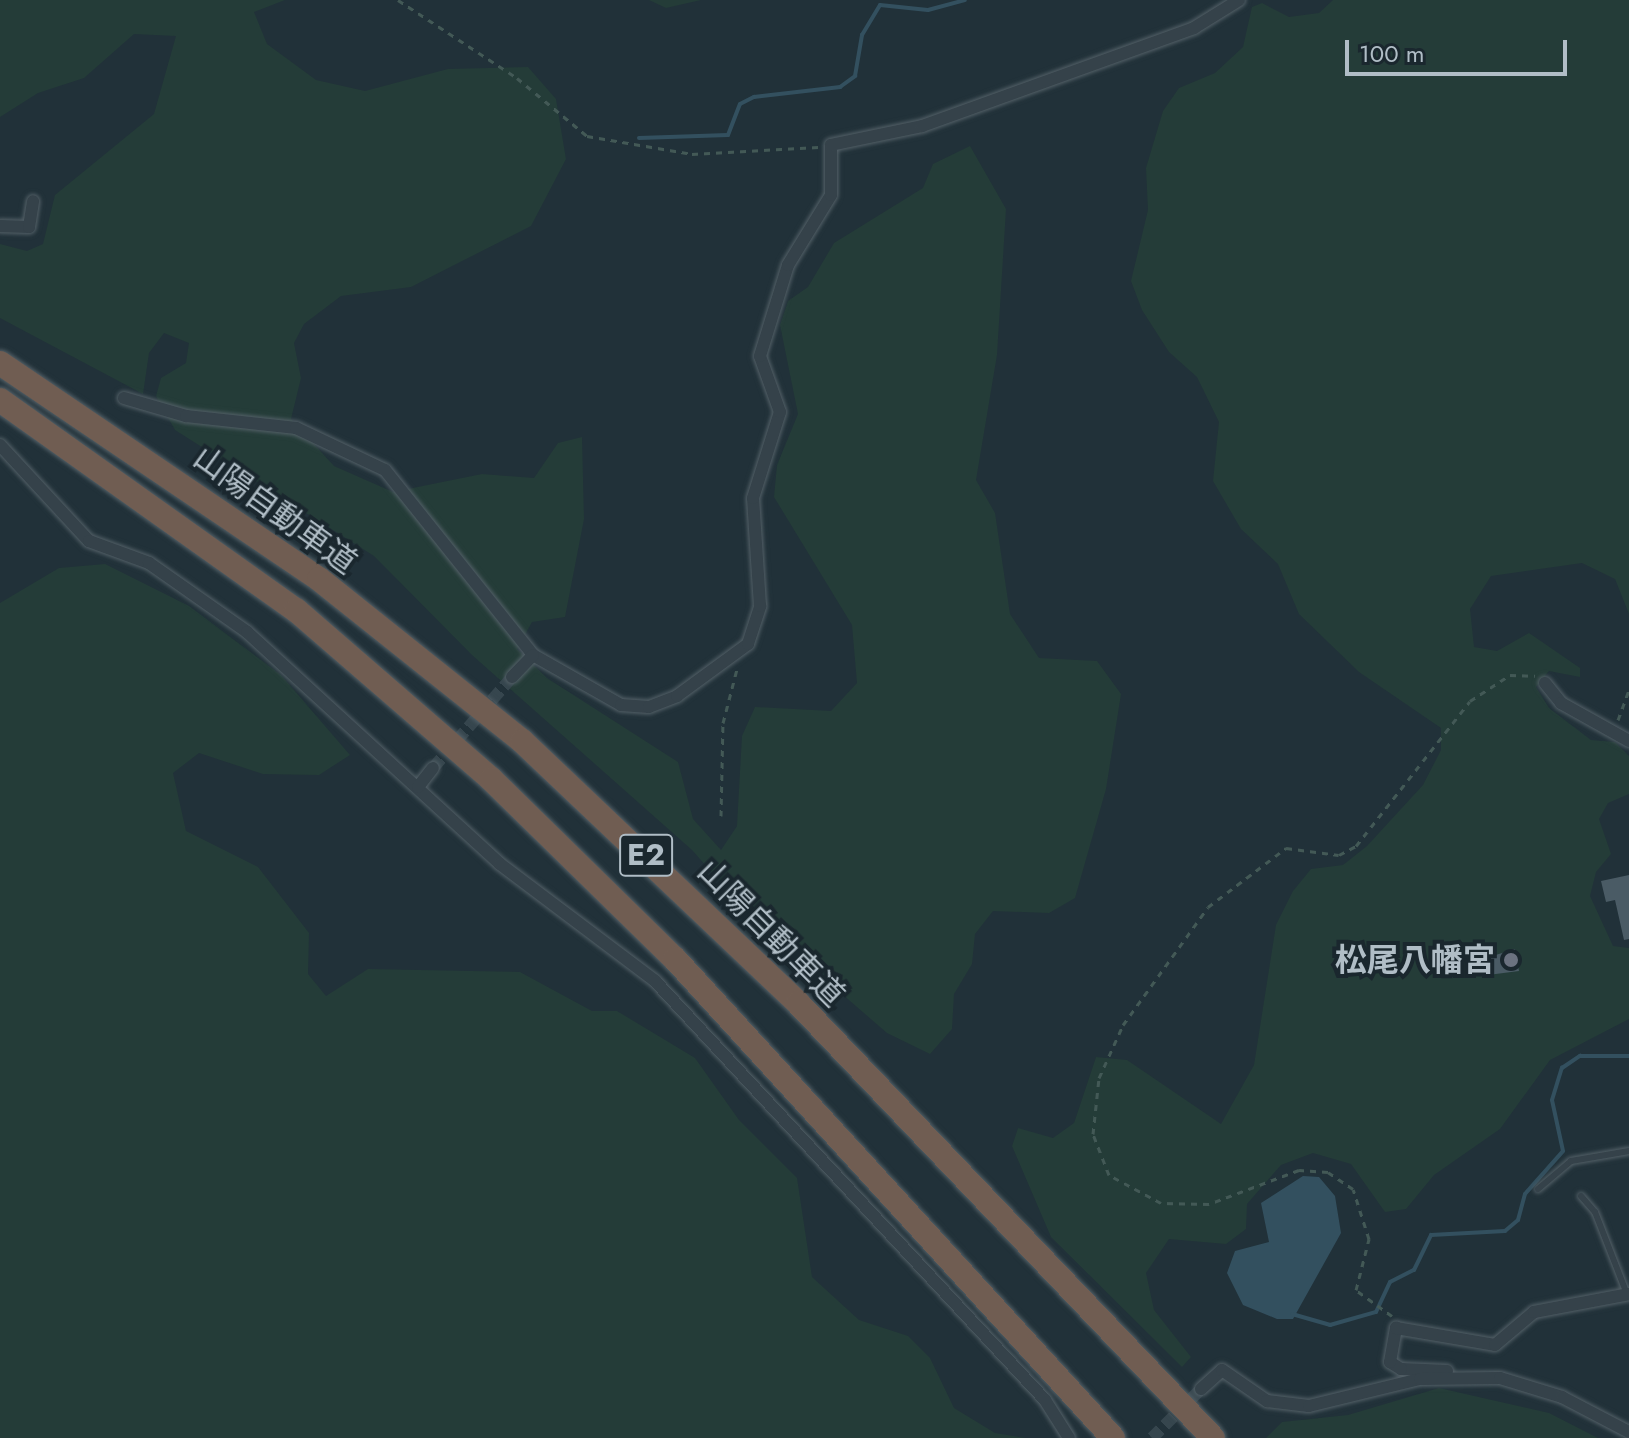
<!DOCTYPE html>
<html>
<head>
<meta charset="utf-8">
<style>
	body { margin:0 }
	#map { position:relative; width:1629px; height:1438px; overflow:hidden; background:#213139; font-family:Jost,"Noto Sans JP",sans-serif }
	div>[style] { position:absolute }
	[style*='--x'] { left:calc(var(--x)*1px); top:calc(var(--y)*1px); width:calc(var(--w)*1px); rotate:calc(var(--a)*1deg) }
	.green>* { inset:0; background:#243c38 }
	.water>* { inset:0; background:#33505f }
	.stream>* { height:4px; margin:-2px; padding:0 2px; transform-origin:2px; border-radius:2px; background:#33505f }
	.building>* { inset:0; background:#4a5b65 }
	.minor-tunnel>* { height:12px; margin-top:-6px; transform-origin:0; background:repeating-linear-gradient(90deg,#36464e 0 12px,transparent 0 18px) }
	.path>* { height:3px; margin-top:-1.5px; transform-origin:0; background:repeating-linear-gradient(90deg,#435956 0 6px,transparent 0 12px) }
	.roads { filter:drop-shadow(0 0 2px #536067) drop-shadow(0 0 2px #536067) }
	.service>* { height:6px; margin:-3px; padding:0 3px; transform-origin:3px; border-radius:3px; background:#35424a }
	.minor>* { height:12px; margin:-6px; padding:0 6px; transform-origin:6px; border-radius:6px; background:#35424a }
	.motorway>* { height:24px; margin:-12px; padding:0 12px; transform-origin:12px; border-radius:12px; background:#705d52 }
	.dots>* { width:22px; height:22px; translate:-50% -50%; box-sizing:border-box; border:4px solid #1a272e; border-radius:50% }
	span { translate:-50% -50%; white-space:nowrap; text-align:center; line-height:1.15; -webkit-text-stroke:8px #1a272e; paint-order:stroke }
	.shield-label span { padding:2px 6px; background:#1a272e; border:2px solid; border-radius:6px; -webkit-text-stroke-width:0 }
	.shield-label { font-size:30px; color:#b0bdc6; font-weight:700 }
	.street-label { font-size:32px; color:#b0bdc6 }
	.poi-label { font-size:32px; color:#b0bdc6; font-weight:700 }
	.right { translate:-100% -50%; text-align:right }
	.scale { position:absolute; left:1345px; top:40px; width:222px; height:36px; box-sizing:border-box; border:4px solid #b0bdc6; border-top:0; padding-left:10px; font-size:24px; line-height:28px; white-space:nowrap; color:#b0bdc6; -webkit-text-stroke:6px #1a272e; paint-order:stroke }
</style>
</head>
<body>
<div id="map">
	<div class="green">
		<i style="clip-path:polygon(0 0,285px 0,254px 12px,267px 44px,316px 80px,365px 91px,448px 69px,528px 67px,556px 99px,566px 159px,531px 226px,411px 287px,341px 296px,304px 324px,294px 343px,301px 378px,291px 419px,334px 466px,393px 492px,482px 474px,534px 478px,558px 443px,582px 437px,584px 519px,565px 617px,532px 622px,517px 649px,547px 678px,678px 762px,693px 819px,721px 850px,737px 826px,742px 736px,755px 707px,831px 711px,857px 683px,852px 625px,774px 497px,777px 465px,798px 414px,780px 325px,788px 301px,808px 287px,834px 243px,923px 188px,933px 164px,970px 146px,1006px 209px,997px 355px,976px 480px,995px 513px,1010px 614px,1039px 658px,1097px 661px,1121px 694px,1106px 789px,1075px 898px,1049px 913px,993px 911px,975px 934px,972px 964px,954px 994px,952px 1029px,930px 1054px,887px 1033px,745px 910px,692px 850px,472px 655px,374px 556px,175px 430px,156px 396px,161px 378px,186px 363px,189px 343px,164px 333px,149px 353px,143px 394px,0 318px,0 244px,27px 251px,43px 244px,55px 195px,154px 114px,176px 36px,134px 34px,84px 78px,38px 93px,0 117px)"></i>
		<i style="clip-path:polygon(649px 0,701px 0,666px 8px)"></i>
		<i style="clip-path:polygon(1333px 0,1629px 0,1629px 614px,1615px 579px,1582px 563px,1491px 576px,1470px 609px,1474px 647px,1497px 651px,1529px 633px,1580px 668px,1580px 677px,1549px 671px,1536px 687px,1549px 708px,1591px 740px,1615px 742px,1629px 756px,1629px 794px,1608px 803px,1599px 819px,1611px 854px,1596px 872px,1590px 896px,1613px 946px,1629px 948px,1629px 1019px,1550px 1060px,1500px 1129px,1434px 1175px,1406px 1209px,1385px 1212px,1351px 1164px,1313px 1153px,1281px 1165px,1247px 1204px,1246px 1229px,1226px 1244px,1169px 1239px,1146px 1273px,1154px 1310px,1191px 1357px,1182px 1367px,1051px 1237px,1012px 1146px,1018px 1128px,1053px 1138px,1074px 1123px,1096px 1057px,1127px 1060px,1221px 1124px,1254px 1065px,1276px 925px,1293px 891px,1311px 869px,1343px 865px,1367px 846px,1423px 785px,1441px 750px,1441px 728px,1359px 672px,1299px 614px,1278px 564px,1241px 529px,1213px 481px,1219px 422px,1197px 377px,1169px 352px,1142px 310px,1131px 281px,1148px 210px,1146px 168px,1163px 111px,1179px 88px,1215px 73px,1243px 47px,1252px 7px,1262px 3px,1289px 17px,1319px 13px)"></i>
		<i style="clip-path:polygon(105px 564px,189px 606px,281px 675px,350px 755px,319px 775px,263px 774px,199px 753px,173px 773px,186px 831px,258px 867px,309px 933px,308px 974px,326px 996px,368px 969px,520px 972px,592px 1011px,617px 1011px,695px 1058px,739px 1120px,797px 1178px,812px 1277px,859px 1320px,908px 1336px,930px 1358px,954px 1408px,995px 1433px,1026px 1438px,0 1438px,0 603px,59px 568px)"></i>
		<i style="clip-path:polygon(1439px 1388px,1549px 1413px,1598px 1438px,1266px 1438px,1282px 1422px,1348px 1415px)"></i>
	</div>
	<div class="water">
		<i style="clip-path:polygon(1303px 1176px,1319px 1177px,1335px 1196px,1341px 1233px,1293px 1319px,1277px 1319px,1243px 1305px,1227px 1273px,1235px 1251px,1269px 1242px,1261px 1203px)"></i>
	</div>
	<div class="stream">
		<i style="--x:639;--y:138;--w:89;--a:-1.9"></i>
		<i style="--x:728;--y:135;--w:33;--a:-69"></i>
		<i style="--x:740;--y:104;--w:16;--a:-27"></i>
		<i style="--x:754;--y:97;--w:87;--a:-6.6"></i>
		<i style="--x:840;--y:87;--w:19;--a:-36"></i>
		<i style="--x:855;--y:76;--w:42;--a:-80.3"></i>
		<i style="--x:862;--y:35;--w:35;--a:-59"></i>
		<i style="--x:880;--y:5;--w:48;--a:5.9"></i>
		<i style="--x:928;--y:10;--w:38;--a:-15"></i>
		<i style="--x:1292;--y:1314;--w:40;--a:16"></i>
		<i style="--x:1330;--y:1325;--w:48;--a:-15.8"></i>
		<i style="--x:1376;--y:1312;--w:33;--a:-65"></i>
		<i style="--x:1390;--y:1282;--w:27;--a:-27"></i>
		<i style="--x:1414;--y:1270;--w:39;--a:-64"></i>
		<i style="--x:1431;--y:1235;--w:74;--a:-3.1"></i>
		<i style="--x:1505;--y:1231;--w:17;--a:-40"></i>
		<i style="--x:1518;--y:1220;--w:27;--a:-75"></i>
		<i style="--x:1525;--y:1194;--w:57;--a:-48.5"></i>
		<i style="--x:1563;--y:1151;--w:52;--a:-102.2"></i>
		<i style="--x:1552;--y:1100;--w:34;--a:-73"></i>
		<i style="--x:1562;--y:1068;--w:22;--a:-34"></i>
		<i style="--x:1580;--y:1056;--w:49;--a:0"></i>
	</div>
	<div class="building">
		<i style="clip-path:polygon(1629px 875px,1629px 939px,1624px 940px,1615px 900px,1606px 902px,1601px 881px)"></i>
		<i style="clip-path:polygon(1515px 949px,1519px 971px,1488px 975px,1486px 958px)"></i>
	</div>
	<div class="minor-tunnel">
		<i style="--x:433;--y:768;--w:121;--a:-49"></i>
		<i style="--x:1152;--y:1438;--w:69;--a:-45"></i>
	</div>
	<div class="path">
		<i style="--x:398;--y:0;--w:142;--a:33.2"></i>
		<i style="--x:517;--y:78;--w:91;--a:39.6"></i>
		<i style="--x:587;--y:136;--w:107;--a:9.7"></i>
		<i style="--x:692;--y:154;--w:127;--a:-3.2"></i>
		<i style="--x:1618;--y:720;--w:32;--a:-70"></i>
		<i style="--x:721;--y:816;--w:93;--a:-88.8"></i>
		<i style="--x:723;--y:723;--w:56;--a:-75.5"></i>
		<i style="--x:1392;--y:1316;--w:44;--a:-144.2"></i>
		<i style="--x:1356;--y:1290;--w:53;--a:-75.7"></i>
		<i style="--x:1369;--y:1239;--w:52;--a:-107.7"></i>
		<i style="--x:1353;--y:1189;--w:30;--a:-146"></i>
		<i style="--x:1328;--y:1172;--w:29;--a:-176"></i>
		<i style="--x:1299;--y:1170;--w:96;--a:159.3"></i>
		<i style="--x:1209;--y:1204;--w:48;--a:-178.8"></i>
		<i style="--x:1161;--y:1203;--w:59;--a:-151.7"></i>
		<i style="--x:1109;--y:1175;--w:44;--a:-111.3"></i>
		<i style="--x:1093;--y:1134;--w:56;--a:-83.9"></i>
		<i style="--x:1099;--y:1078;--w:58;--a:-65.6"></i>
		<i style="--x:1123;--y:1025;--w:145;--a:-54.2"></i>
		<i style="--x:1208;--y:907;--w:98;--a:-37.1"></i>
		<i style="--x:1286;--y:848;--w:53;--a:7.5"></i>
		<i style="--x:1339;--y:855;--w:19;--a:-28"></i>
		<i style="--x:1356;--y:846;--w:184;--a:-51.8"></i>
		<i style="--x:1470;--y:701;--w:48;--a:-33"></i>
		<i style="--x:1510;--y:675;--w:25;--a:2"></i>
	</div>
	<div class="roads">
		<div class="service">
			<i style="--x:1538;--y:1189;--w:43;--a:-40.3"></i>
			<i style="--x:1571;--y:1161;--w:59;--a:-9.8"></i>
			<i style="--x:1581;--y:1196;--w:21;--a:49"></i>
			<i style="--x:1595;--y:1212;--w:88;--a:68.7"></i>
		</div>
		<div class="minor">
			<i style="--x:0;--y:226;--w:29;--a:2"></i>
			<i style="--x:29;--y:227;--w:26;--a:-81"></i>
			<i style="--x:124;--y:398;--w:65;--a:16.2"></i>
			<i style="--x:186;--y:416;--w:111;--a:6.2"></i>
			<i style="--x:296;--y:428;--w:98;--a:25.3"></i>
			<i style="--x:385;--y:470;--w:237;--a:51.3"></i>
			<i style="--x:533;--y:655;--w:101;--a:29.6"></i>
			<i style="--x:621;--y:705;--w:28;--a:4"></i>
			<i style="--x:649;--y:707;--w:30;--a:-21"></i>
			<i style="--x:677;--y:696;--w:88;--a:-36.2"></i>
			<i style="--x:748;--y:644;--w:40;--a:-72"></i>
			<i style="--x:760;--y:606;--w:108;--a:-93.7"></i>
			<i style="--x:753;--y:498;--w:90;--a:-72.6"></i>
			<i style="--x:780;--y:412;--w:59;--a:-109.7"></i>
			<i style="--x:760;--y:356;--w:95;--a:-72.9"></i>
			<i style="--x:788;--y:265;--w:82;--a:-58.4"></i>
			<i style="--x:831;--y:195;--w:50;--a:-90"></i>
			<i style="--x:831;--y:145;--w:93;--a:-11.8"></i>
			<i style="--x:922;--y:126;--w:289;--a:-19.8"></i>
			<i style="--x:1194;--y:28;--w:53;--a:-31.9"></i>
			<i style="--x:0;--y:445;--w:131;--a:47.2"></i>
			<i style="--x:89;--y:541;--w:64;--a:20.1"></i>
			<i style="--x:149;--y:563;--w:120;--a:35.1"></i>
			<i style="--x:247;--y:632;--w:343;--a:42.5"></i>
			<i style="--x:500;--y:864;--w:194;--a:37"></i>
			<i style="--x:655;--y:981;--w:572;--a:47.05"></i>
			<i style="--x:1045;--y:1400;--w:45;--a:57.7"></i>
			<i style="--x:512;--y:677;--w:30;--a:-46"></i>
			<i style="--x:1545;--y:683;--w:26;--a:51"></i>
			<i style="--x:1561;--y:703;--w:78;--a:29.2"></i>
			<i style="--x:418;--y:787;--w:24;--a:-52"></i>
			<i style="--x:1447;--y:1371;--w:46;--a:-177.5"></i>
			<i style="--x:1401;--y:1369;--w:13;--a:-148"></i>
			<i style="--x:1390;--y:1362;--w:35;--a:-80"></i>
			<i style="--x:1396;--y:1328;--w:100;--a:9.7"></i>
			<i style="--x:1495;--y:1345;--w:51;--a:-40.2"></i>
			<i style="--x:1534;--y:1312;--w:97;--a:-10.7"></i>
			<i style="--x:1201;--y:1389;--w:28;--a:-42"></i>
			<i style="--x:1222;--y:1370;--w:55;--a:34.6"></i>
			<i style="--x:1267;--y:1401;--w:42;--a:6.8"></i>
			<i style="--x:1309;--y:1406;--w:114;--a:-13.7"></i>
			<i style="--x:1420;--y:1379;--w:80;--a:-0.7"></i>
			<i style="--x:1500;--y:1378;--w:65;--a:17"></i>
			<i style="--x:1562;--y:1397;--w:76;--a:27.6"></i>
		</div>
		<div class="motorway">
			<i style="--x:0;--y:363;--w:385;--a:34.1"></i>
			<i style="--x:319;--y:579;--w:260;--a:38.6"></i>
			<i style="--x:522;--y:741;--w:381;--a:43.5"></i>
			<i style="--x:798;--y:1003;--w:601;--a:46.35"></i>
			<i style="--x:0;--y:400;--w:363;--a:35.4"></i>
			<i style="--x:296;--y:610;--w:258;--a:40.9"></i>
			<i style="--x:491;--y:779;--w:257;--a:44.4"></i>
			<i style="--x:675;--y:959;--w:649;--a:47.56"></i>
		</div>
	</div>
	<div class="dots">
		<i style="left:1511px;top:960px;background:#6b7280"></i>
	</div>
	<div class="shield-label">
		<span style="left:646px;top:855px">E2</span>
	</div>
	<div class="street-label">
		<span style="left:275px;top:510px;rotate:36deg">山陽自動車道</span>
		<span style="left:771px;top:933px;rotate:45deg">山陽自動車道</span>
	</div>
	<div class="poi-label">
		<span class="right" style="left:1495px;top:960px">松尾八幡宮</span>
	</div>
	<div class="scale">100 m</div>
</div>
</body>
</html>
